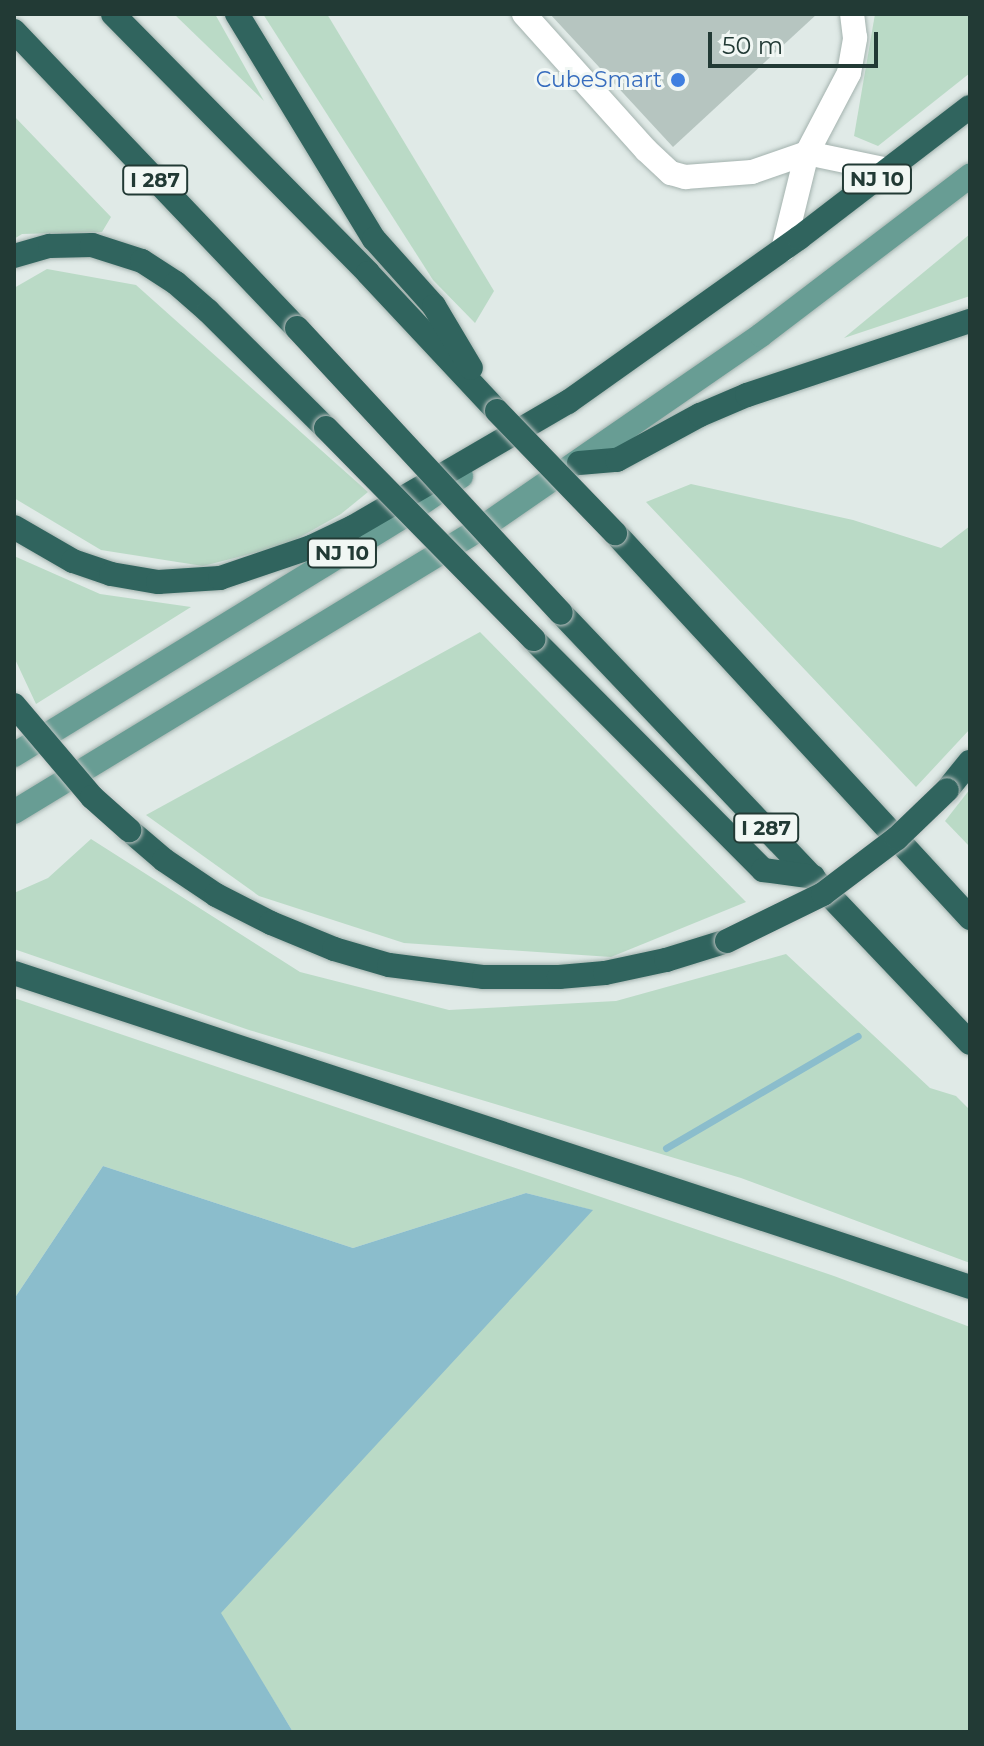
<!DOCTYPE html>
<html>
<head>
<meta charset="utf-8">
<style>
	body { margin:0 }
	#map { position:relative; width:984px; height:1746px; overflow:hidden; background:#e0eae7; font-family:Montserrat,sans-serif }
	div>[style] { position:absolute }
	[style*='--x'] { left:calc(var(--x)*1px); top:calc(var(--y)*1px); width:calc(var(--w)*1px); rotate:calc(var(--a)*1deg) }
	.green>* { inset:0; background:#badac6 }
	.water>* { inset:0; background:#8bbdcc }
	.stream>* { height:7px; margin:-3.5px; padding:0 3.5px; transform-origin:3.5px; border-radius:3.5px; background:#8bbdcc }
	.building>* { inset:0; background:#b6c5c0 }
	.roads { filter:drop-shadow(0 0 2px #a3b2ae) drop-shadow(0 0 2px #a3b2ae) }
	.minor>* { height:24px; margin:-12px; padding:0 12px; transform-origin:12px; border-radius:12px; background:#fff }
	.major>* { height:24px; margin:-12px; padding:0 12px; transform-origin:12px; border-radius:12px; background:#689d94 }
	.highway>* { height:24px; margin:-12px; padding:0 12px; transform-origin:12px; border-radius:12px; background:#30645e }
	.bridges { filter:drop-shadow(0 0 2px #bdc4c2) drop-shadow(0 0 2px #bdc4c2) }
	.highway-bridge>* { height:24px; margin:-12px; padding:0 12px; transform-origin:12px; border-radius:12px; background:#30645e }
	.dots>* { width:22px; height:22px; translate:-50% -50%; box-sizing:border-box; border:4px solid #f1f7f4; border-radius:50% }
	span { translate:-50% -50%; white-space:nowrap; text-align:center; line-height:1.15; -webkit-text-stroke:6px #f1f7f4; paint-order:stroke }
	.shield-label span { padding:2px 6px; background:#f1f7f4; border:2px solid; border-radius:6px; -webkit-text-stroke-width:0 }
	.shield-label { font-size:20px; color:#223a35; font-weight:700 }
	.shop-label { font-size:22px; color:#366cbe }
	.right { translate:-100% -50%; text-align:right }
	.frame { position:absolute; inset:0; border:16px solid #223a35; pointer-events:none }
	.scale { position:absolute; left:708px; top:32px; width:170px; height:36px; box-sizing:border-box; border:4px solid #223a35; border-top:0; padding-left:10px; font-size:24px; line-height:28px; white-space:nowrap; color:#223a35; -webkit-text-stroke:6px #f1f7f4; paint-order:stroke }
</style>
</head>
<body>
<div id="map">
	<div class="green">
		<i style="clip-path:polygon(174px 14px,215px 14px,264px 101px)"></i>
		<i style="clip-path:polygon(263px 14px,327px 14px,494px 291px,475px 323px,433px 280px)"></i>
		<i style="clip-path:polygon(875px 14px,970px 14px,970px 73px,878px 146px,854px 136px)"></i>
		<i style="clip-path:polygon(14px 116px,111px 217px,102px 232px,22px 234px,14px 239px)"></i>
		<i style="clip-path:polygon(970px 234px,970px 296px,844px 338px)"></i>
		<i style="clip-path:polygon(47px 269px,136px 285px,368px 492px,341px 514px,286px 545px,203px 566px,101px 550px,14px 498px,14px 288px)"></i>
		<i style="clip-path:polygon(691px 484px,853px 520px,941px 548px,970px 526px,970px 729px,916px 787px,646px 502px)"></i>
		<i style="clip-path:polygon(14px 556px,100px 594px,191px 607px,36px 704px,14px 657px)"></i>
		<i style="clip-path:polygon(480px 632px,746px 902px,611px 957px,404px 943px,259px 896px,146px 815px)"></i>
		<i style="clip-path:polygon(970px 789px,970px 847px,945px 821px)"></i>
		<i style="clip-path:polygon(91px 839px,300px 972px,449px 1010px,616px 1001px,786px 954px,930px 1088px,956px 1096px,970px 1110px,970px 1263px,741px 1178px,249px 1030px,14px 949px,14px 893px,48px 878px)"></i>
		<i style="clip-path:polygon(14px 998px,834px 1276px,970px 1327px,970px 1732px,293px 1732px,220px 1613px,592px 1210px,526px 1193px,353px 1248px,103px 1166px,14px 1299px)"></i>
	</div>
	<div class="water">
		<i style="clip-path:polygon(103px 1166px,353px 1248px,526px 1193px,593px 1210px,221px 1613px,293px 1732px,14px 1732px,14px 1299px)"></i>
	</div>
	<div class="stream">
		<i style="--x:666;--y:1148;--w:222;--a:-30.3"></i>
	</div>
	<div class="building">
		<i style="clip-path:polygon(550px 14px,817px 14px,673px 147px)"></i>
	</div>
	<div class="roads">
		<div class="minor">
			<i style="--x:524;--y:14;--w:183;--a:48.1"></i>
			<i style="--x:646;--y:150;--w:34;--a:43"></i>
			<i style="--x:671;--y:173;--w:15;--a:16"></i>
			<i style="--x:685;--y:177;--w:67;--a:-4.3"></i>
			<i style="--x:752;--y:172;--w:58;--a:-19.1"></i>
			<i style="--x:807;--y:153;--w:90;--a:-62.3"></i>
			<i style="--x:849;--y:73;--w:36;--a:-80"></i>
			<i style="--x:855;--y:38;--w:24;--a:-97"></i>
			<i style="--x:783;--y:250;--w:100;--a:-76.1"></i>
			<i style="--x:807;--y:153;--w:83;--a:11.9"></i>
		</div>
		<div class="major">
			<i style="--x:14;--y:755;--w:453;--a:-31.5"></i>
			<i style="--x:400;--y:518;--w:74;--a:-34.5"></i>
			<i style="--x:14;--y:812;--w:545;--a:-31.27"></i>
			<i style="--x:480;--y:529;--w:341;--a:-34.6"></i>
			<i style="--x:761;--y:335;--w:263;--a:-37.3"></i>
		</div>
		<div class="highway">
			<i style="--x:113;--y:14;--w:363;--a:45.4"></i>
			<i style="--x:368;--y:273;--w:189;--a:46.9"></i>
			<i style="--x:237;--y:14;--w:263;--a:58.7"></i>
			<i style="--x:374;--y:239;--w:90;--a:48.2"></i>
			<i style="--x:434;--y:306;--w:72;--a:59.2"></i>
			<i style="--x:14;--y:31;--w:410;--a:46.4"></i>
			<i style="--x:14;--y:256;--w:37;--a:-16"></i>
			<i style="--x:50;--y:246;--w:42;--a:-1.4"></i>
			<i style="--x:92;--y:245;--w:52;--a:17.7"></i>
			<i style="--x:142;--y:261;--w:40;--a:32.9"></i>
			<i style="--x:176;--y:283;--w:43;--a:41.2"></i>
			<i style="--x:208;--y:311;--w:166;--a:44.8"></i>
			<i style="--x:579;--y:463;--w:38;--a:-5"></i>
			<i style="--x:617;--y:460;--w:94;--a:-28.5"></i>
			<i style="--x:700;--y:415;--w:51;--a:-23.1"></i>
			<i style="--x:747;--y:395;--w:235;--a:-18.4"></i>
			<i style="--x:14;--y:527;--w:68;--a:30"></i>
			<i style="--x:73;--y:561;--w:40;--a:18.9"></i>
			<i style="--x:111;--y:574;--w:48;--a:9.7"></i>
			<i style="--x:158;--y:582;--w:62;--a:-3.7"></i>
			<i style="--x:220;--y:578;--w:96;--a:-18.8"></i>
			<i style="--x:311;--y:547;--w:47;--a:-25.5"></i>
			<i style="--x:353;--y:527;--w:249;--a:-30.2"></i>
			<i style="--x:568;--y:402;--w:283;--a:-35.4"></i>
			<i style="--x:799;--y:238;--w:215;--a:-37.5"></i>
			<i style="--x:615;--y:533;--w:524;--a:47.32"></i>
			<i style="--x:561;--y:613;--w:593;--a:46.43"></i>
			<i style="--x:533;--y:639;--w:326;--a:45.1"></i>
			<i style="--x:763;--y:870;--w:51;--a:7.8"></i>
			<i style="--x:947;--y:790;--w:36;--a:-51"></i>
			<i style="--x:129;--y:830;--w:46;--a:40.6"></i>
			<i style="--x:164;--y:860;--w:63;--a:33.9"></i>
			<i style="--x:216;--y:895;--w:62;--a:27"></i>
			<i style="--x:271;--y:923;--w:68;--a:22.4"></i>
			<i style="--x:334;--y:949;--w:57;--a:16.2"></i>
			<i style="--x:389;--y:965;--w:96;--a:7.2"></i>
			<i style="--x:484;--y:977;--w:75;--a:0"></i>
			<i style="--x:559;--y:977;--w:46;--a:-5"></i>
			<i style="--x:605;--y:973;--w:62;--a:-12"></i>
			<i style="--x:666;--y:960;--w:64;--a:-17.3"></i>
			<i style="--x:14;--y:973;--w:1006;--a:18.18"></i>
		</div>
	</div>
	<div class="bridges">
		<div class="highway-bridge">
			<i style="--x:297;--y:328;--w:388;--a:47.2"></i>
			<i style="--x:497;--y:411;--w:170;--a:46"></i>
			<i style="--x:326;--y:428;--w:296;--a:45.5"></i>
			<i style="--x:14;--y:705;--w:121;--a:49.7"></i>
			<i style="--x:92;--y:797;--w:50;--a:41.7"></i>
			<i style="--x:727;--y:941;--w:107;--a:-26.1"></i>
			<i style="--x:823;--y:894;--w:93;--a:-37.1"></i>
			<i style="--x:897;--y:838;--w:69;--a:-43.8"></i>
		</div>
	</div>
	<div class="dots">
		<i style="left:678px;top:80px;background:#3f7fe0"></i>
	</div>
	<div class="shield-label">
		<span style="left:877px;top:179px">NJ 10</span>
		<span style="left:155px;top:180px">I 287</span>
		<span style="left:342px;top:553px">NJ 10</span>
		<span style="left:766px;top:828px">I 287</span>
	</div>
	<div class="shop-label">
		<span class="right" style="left:662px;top:80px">CubeSmart</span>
	</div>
	<div class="frame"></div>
	<div class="scale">50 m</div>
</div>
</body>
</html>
